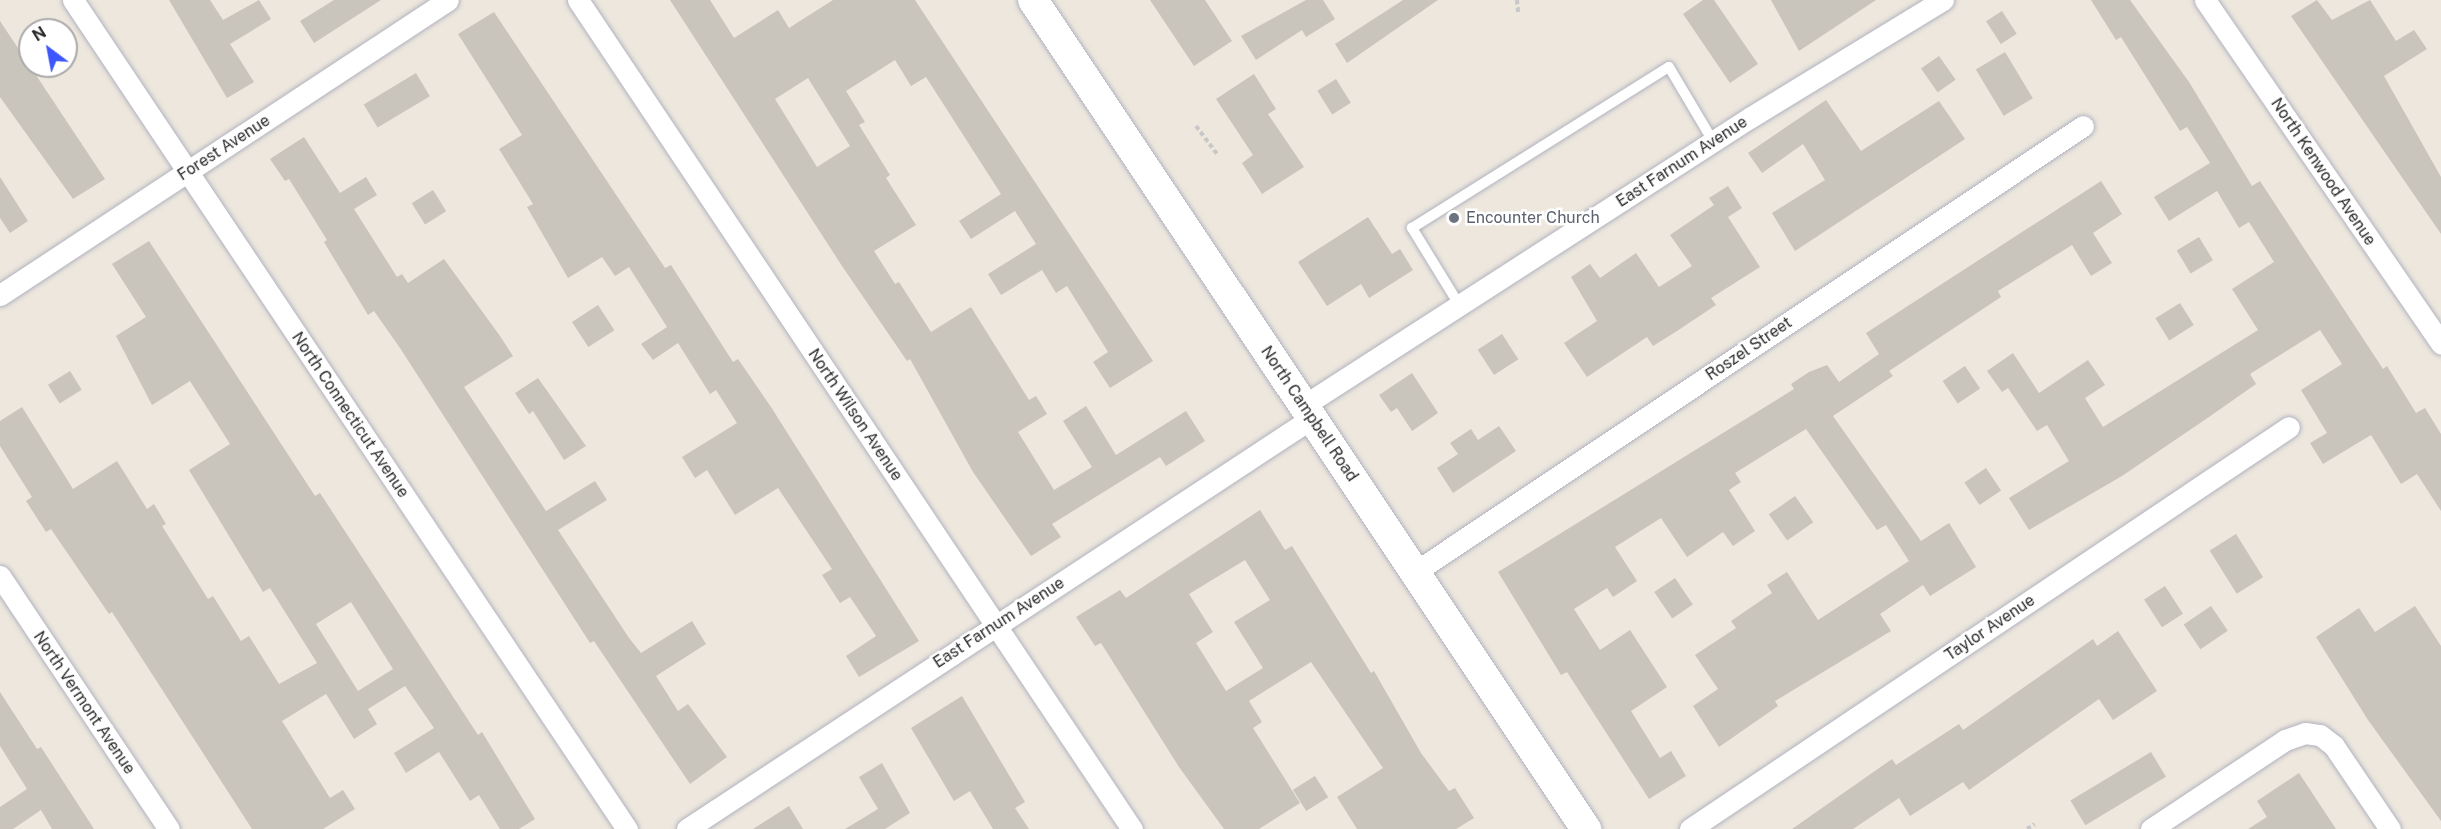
<!DOCTYPE html>
<html>
<head>
<meta charset="utf-8">
<style>
	body { margin:0 }
	#map { position:relative; width:2441px; height:829px; overflow:hidden; background:#ede7de; font-family:"Public Sans",sans-serif }
	div>[style] { position:absolute }
	[style*='--x'] { left:calc(var(--x)*1px); top:calc(var(--y)*1px); width:calc(var(--w)*1px); rotate:calc(var(--a)*1deg) }
	.building>* { inset:0; background:#c9c5bc; transform-origin:0 0 }
	.path>* { height:4px; margin-top:-2px; transform-origin:0; background:repeating-linear-gradient(90deg,#c8c8c8 0 4.5px,transparent 0 7.5px) }
	.roads { filter:drop-shadow(0 0 2px #b1b3bf) drop-shadow(0 0 2px #b1b3bf) }
	.lane>* { height:10px; margin:-5px; padding:0 5px; transform-origin:5px; border-radius:5px; background:#fff }
	.street>* { height:21px; margin:-10.5px; padding:0 10.5px; transform-origin:10.5px; border-radius:10.5px; background:#fff }
	.secondary>* { height:30px; margin:-15px; padding:0 15px; transform-origin:15px; border-radius:15px; background:#fff }
	.dots>* { width:16px; height:16px; translate:-50% -50%; box-sizing:border-box; border:3px solid #fff; border-radius:50% }
	span { translate:-50% -50%; white-space:nowrap; text-align:center; line-height:1.15; -webkit-text-stroke:5px #fff; paint-order:stroke }
	.street-label { font-size:16px; color:#2b2b2b }
	.worship-label { font-size:16px; color:#5b616d }
	.left { translate:0 -50%; text-align:left }
	.north { position:absolute; left:18px; top:18px; width:60px; height:60px; box-sizing:border-box; background:#fff; border:2px solid #aaa; border-radius:50%; rotate:328deg; font-size:16px; font-weight:700; line-height:24px; text-align:center; color:#2b2b2b }
	.north::after { content:''; display:block; margin:auto; width:21px; height:27px; background:#3d56fb; clip-path:polygon(50% 0,100% 100%,50% 72%,0 100%) }
</style>
</head>
<body>
<div id="map">
	<div class="building">
		<i style="clip-path:polygon(169px 0,210px 0,223px 20px,259px 0,271px 19px,230px 44px,254px 82px,227px 98px)"></i>
		<i style="clip-path:polygon(334px 0,381px 0,314px 43px,300px 21px)"></i>
		<i style="clip-path:polygon(evenodd,670px 0,710px 0,734px 38px,778px 10px,789px 28px,833px 0,915px 0,1153px 361px,1110px 388px,1093px 362px,1108px 352px,1067px 286px,1056px 293px,1042px 270px,1001px 295px,988px 274px,1036px 244px,1015px 211px,971px 239px,959px 221px,1001px 194px,926px 77px,911px 86px,895px 60px,846px 91px,865px 122px,859px 125px,890px 175px,886px 178px,916px 225px,874px 251px,895px 284px,899px 282px,931px 332px,971px 307px,1029px 400px,1036px 396px,1047px 414px,1018px 432px,1054px 490px,1092px 467px,1063px 421px,1086px 406px,1116px 455px,1186px 411px,1205px 441px,1166px 466px,1160px 457px,1052px 524px,1061px 537px,1031px 556px,973px 472px,910px 359px,907px 361px,842px 266px,670px 0,808px 78px,850px 146px,817px 167px,775px 99px,808px 78px)"></i>
		<i style="clip-path:polygon(1150px 0,1205px 0,1232px 41px,1194px 66px)"></i>
		<i style="clip-path:polygon(1306px 0,1323px 0,1335px 19px,1306px 37px,1302px 30px,1256px 60px,1241px 36px)"></i>
		<i style="clip-path:polygon(1403px 0,1438px 0,1347px 63px,1335px 44px)"></i>
		<i style="clip-path:polygon(1703px 0,1714px 0,1758px 64px,1730px 83px,1683px 14px)"></i>
		<i style="clip-path:polygon(1771px 0,1876px 0,1799px 51px)"></i>
		<i style="clip-path:polygon(2091px 0,2130px 0,2189px 82px,2252px 186px,2260px 181px,2383px 369px,2387px 366px,2416px 413px,2425px 408px,2441px 434px,2441px 511px,2417px 474px,2401px 484px,2371px 435px,2323px 464px,2310px 443px,2327px 433px,2301px 390px,2342px 364px,2320px 330px,2250px 374px,2256px 384px,2209px 417px,2122px 476px,2029px 530px,2009px 498px,2069px 461px,2047px 425px,2037px 431px,2008px 388px,2002px 392px,1987px 371px,2013px 353px,2039px 393px,2088px 360px,2105px 385px,2085px 398px,2103px 427px,2258px 330px,2232px 289px,2274px 262px,2249px 222px,2239px 228px,2217px 191px,2169px 221px,2154px 197px,2210px 163px,2187px 127px,2180px 131px,2121px 37px,2116px 40px)"></i>
		<i style="clip-path:polygon(2317px 0,2332px 20px,2370px 0,2396px 41px,2414px 30px,2427px 49px,2384px 76px,2441px 177px,2441px 234px,2291px 16px)"></i>
		<i style="left:2002px;top:11px;width:27px;height:19px;rotate:57deg"></i>
		<i style="clip-path:polygon(494px 12px,665px 268px,671px 265px,733px 362px,738px 359px,771px 407px,919px 641px,859px 677px,846px 656px,876px 636px,850px 597px,840px 603px,822px 575px,832px 569px,778px 488px,735px 515px,707px 470px,695px 478px,682px 457px,737px 423px,716px 390px,710px 394px,678px 343px,653px 360px,641px 344px,667px 327px,629px 267px,615px 276px,602px 257px,568px 278px,527px 207px,533px 204px,499px 149px,522px 135px,458px 34px)"></i>
		<i style="clip-path:polygon(0 21px,105px 179px,73px 199px,0 97px)"></i>
		<i style="left:2005px;top:52px;width:54px;height:34px;rotate:59deg"></i>
		<i style="left:1939px;top:56px;width:29px;height:22px;rotate:55deg"></i>
		<i style="left:416px;top:73px;width:27px;height:61px;rotate:59deg"></i>
		<i style="clip-path:polygon(1254px 74px,1276px 109px,1268px 114px,1304px 167px,1262px 194px,1242px 163px,1253px 155px,1216px 99px)"></i>
		<i style="left:1336px;top:79px;width:28px;height:22px;rotate:58deg"></i>
		<i style="clip-path:polygon(1826px 100px,1861px 151px,1939px 101px,1965px 139px,1795px 251px,1772px 213px,1825px 180px,1803px 144px,1762px 173px,1748px 153px)"></i>
		<i style="clip-path:polygon(304px 137px,340px 193px,366px 177px,377px 195px,354px 209px,397px 277px,402px 274px,408px 283px,444px 259px,500px 336px,513px 356px,464px 387px,546px 511px,595px 481px,607px 500px,558px 530px,629px 638px,641px 653px,692px 621px,706px 644px,656px 676px,678px 711px,688px 704px,727px 757px,690px 784px,594px 641px,590px 643px,400px 348px,374px 311px,368px 315px,324px 242px,327px 240px,289px 179px,285px 181px,270px 159px)"></i>
		<i style="clip-path:polygon(0 177px,28px 221px,10px 233px,0 218px)"></i>
		<i style="clip-path:polygon(2101px 181px,2122px 214px,2093px 233px,2112px 263px,2091px 276px,2072px 245px,1998px 291px,2001px 297px,1889px 371px,1893px 376px,1833px 416px,1921px 541px,1949px 523px,1976px 567px,1930px 596px,1923px 585px,1880px 614px,1891px 631px,1775px 701px,1778px 706px,1719px 747px,1693px 706px,1718px 689px,1695px 655px,1736px 628px,1731px 621px,1772px 593px,1767px 585px,1787px 572px,1818px 620px,1909px 561px,1886px 525px,1877px 530px,1806px 429px,1735px 473px,1741px 482px,1729px 490px,1755px 531px,1733px 546px,1723px 532px,1687px 557px,1661px 518px,1615px 547px,1637px 581px,1613px 597px,1607px 588px,1574px 609px,1600px 650px,1630px 630px,1667px 687px,1631px 711px,1660px 758px,1671px 751px,1686px 776px,1649px 799px,1567px 672px,1561px 675px,1498px 572px,1794px 389px,1791px 384px,1809px 372px,1827px 365px,1839px 382px,1879px 354px,1866px 333px)"></i>
		<i style="clip-path:polygon(1728px 186px,1742px 208px,1728px 217px,1760px 267px,1711px 298px,1716px 305px,1677px 331px,1653px 346px,1647px 337px,1587px 377px,1564px 343px,1597px 321px,1571px 277px,1590px 264px,1600px 278px,1636px 253px,1659px 287px,1692px 266px,1670px 235px,1714px 205px,1709px 198px)"></i>
		<i style="left:433px;top:190px;width:25px;height:25px;rotate:58deg"></i>
		<i style="clip-path:polygon(1368px 217px,1392px 254px,1400px 249px,1413px 270px,1369px 298px,1361px 284px,1327px 306px,1298px 262px)"></i>
		<i style="left:2199px;top:237px;width:27px;height:26px;rotate:59deg"></i>
		<i style="clip-path:polygon(evenodd,149px 241px,315px 496px,320px 493px,478px 735px,482px 732px,535px 819px,519px 829px,500px 829px,479px 795px,470px 801px,439px 752px,406px 773px,394px 753px,434px 728px,405px 686px,368px 709px,377px 724px,354px 739px,326px 694px,282px 721px,330px 798px,343px 790px,355px 809px,323px 829px,252px 829px,112px 612px,109px 614px,51px 529px,46px 532px,26px 501px,32px 497px,0 446px,0 421px,22px 407px,73px 489px,117px 461px,147px 509px,154px 504px,166px 524px,162px 526px,208px 599px,213px 596px,241px 641px,249px 636px,279px 684px,317px 663px,270px 588px,263px 592px,189px 470px,230px 444px,190px 381px,152px 405px,116px 336px,146px 317px,112px 264px,149px 241px,351px 602px,393px 669px,358px 691px,316px 624px,351px 602px)"></i>
		<i style="left:2180px;top:303px;width:26px;height:29px;rotate:58deg"></i>
		<i style="left:598px;top:305px;width:30px;height:31px;rotate:57deg"></i>
		<i style="left:1502px;top:334px;width:30px;height:29px;rotate:57deg"></i>
		<i style="left:1965px;top:366px;width:27px;height:27px;rotate:56deg"></i>
		<i style="left:70px;top:371px;width:22px;height:26px;rotate:58deg"></i>
		<i style="clip-path:polygon(1412px 373px,1438px 413px,1412px 431px,1397px 408px,1391px 412px,1379px 395px)"></i>
		<i style="clip-path:polygon(538px 378px,586px 446px,564px 460px,533px 411px,529px 414px,515px 393px)"></i>
		<i style="clip-path:polygon(1499px 426px,1516px 451px,1453px 493px,1437px 468px,1458px 454px,1450px 443px,1471px 429px,1478px 440px)"></i>
		<i style="left:1986px;top:468px;width:27px;height:26px;rotate:56deg"></i>
		<i style="left:1795px;top:496px;width:32px;height:32px;rotate:55deg"></i>
		<i style="clip-path:polygon(evenodd,1260px 510px,1285px 550px,1292px 546px,1371px 673px,1374px 671px,1421px 753px,1449px 791px,1455px 788px,1474px 818px,1456px 829px,1357px 829px,1337px 797px,1383px 768px,1311px 662px,1249px 701px,1262px 722px,1253px 728px,1300px 803px,1259px 829px,1224px 829px,1179px 767px,1101px 643px,1095px 646px,1076px 617px,1120px 590px,1126px 598px,1260px 510px,1245px 560px,1270px 600px,1234px 622px,1263px 668px,1226px 691px,1196px 643px,1213px 632px,1189px 594px,1245px 560px)"></i>
		<i style="left:2236px;top:534px;width:51px;height:31px;rotate:58deg"></i>
		<i style="left:1675px;top:578px;width:32px;height:25px;rotate:56deg"></i>
		<i style="left:2165px;top:586px;width:33px;height:25px;rotate:57deg"></i>
		<i style="left:2211px;top:606px;width:30px;height:33px;rotate:56deg"></i>
		<i style="clip-path:polygon(2415px 606px,2441px 646px,2441px 821px,2368px 720px,2316px 637px,2359px 608px,2375px 632px)"></i>
		<i style="clip-path:polygon(2118px 631px,2157px 691px,2113px 720px,2099px 699px,1969px 790px,1963px 782px,1910px 816px,1899px 798px,1853px 829px,1792px 829px,1892px 759px,1896px 765px,1959px 724px,1963px 730px,2093px 639px,2097px 646px)"></i>
		<i style="clip-path:polygon(0 692px,37px 749px,41px 747px,94px 829px,52px 829px,41px 810px,13px 829px,0 829px,0 807px,27px 789px,0 746px)"></i>
		<i style="clip-path:polygon(962px 696px,1025px 802px,1015px 808px,1029px 829px,993px 829px,970px 791px,954px 801px,911px 728px)"></i>
		<i style="left:2151px;top:752px;width:29px;height:94px;rotate:59deg"></i>
		<i style="clip-path:polygon(882px 763px,910px 813px,885px 829px,845px 829px,878px 809px,859px 777px)"></i>
		<i style="clip-path:polygon(2299px 773px,2336px 829px,2248px 829px,2267px 817px,2257px 801px)"></i>
		<i style="left:1315px;top:776px;width:25px;height:26px;rotate:58deg"></i>
		<i style="clip-path:polygon(789px 806px,803px 829px,753px 829px)"></i>
	</div>
	<div class="path">
		<i style="--x:1517;--y:0;--w:12;--a:85"></i>
		<i style="--x:1196;--y:126;--w:36;--a:53"></i>
		<i style="--x:2027;--y:829;--w:9;--a:-32"></i>
	</div>
	<div class="roads">
		<div class="lane">
			<i style="--x:1460;--y:306;--w:92;--a:-121.6"></i>
			<i style="--x:1412;--y:228;--w:303;--a:-32.1"></i>
			<i style="--x:1669;--y:67;--w:86;--a:59.3"></i>
		</div>
		<div class="street">
			<i style="--x:73;--y:0;--w:997;--a:56.25"></i>
			<i style="--x:578;--y:0;--w:997;--a:56.25"></i>
			<i style="--x:2205;--y:0;--w:417;--a:55.5"></i>
			<i style="--x:0;--y:295;--w:536;--a:-33.36"></i>
			<i style="--x:1303;--y:406;--w:533;--a:-32.83"></i>
			<i style="--x:1751;--y:117;--w:225;--a:-31.4"></i>
			<i style="--x:1415;--y:572;--w:803;--a:-33.73"></i>
			<i style="--x:0;--y:576;--w:304;--a:56.3"></i>
			<i style="--x:687;--y:829;--w:748;--a:-33.33"></i>
			<i style="--x:1690;--y:829;--w:721;--a:-33.87"></i>
			<i style="--x:2151;--y:829;--w:161;--a:-33.6"></i>
			<i style="--x:2285;--y:740;--w:21;--a:-19"></i>
			<i style="--x:2305;--y:733;--w:15;--a:8"></i>
			<i style="--x:2320;--y:735;--w:18;--a:38"></i>
			<i style="--x:2334;--y:746;--w:100;--a:56"></i>
		</div>
		<div class="secondary">
			<i style="--x:1033;--y:0;--w:997;--a:56.29"></i>
		</div>
	</div>
	<div class="dots">
		<i style="left:1454px;top:218px;background:#6b7280"></i>
	</div>
	<div class="street-label">
		<span style="left:224px;top:148px;rotate:-33deg">Forest Avenue</span>
		<span style="left:1682px;top:162px;rotate:-33deg">East Farnum Avenue</span>
		<span style="left:2323px;top:172px;rotate:56deg">North Kenwood Avenue</span>
		<span style="left:1749px;top:349px;rotate:-34deg">Roszel Street</span>
		<span style="left:1309px;top:414px;rotate:56deg">North Campbell Road</span>
		<span style="left:350px;top:415px;rotate:56deg">North Connecticut Avenue</span>
		<span style="left:855px;top:415px;rotate:56deg">North Wilson Avenue</span>
		<span style="left:999px;top:623px;rotate:-33deg">East Farnum Avenue</span>
		<span style="left:1990px;top:628px;rotate:-34deg">Taylor Avenue</span>
		<span style="left:84px;top:703px;rotate:56deg">North Vermont Avenue</span>
	</div>
	<div class="worship-label">
		<span class="left" style="left:1466px;top:218px">Encounter Church</span>
	</div>
	<div class="north">N</div>
</div>
</body>
</html>
